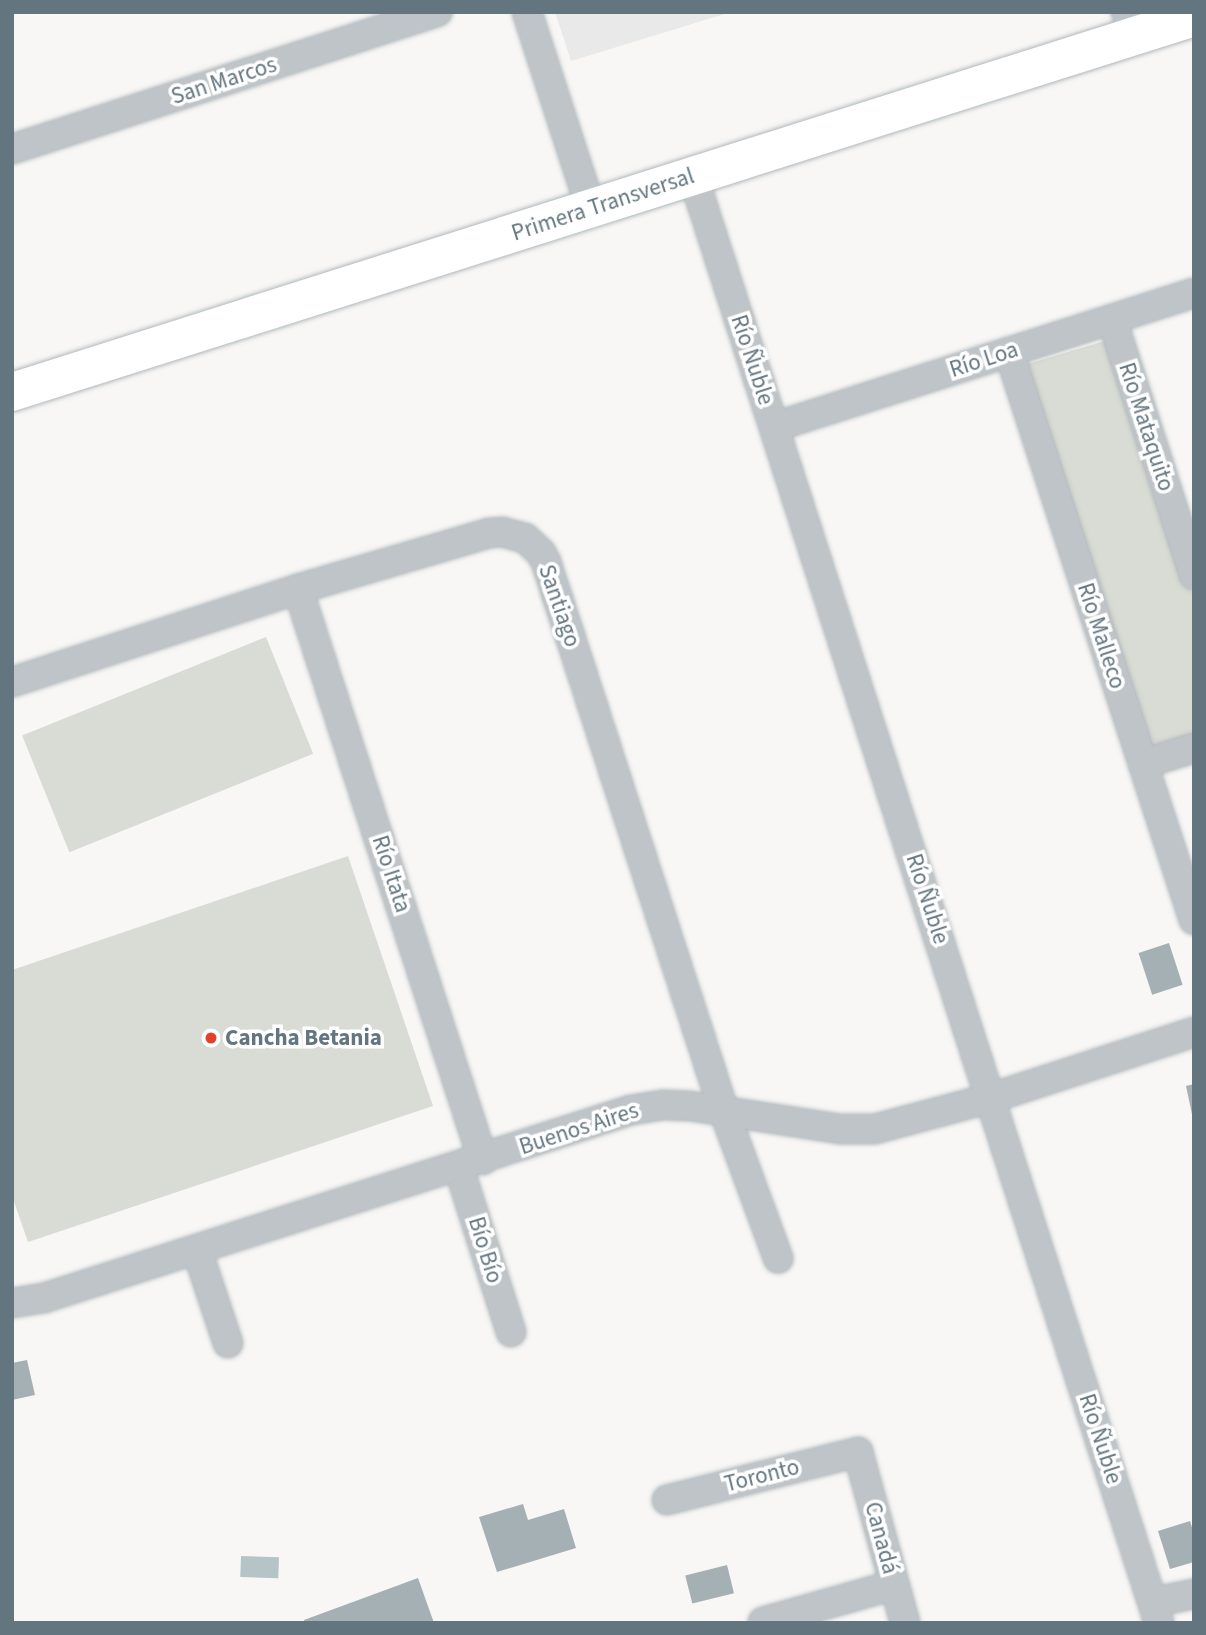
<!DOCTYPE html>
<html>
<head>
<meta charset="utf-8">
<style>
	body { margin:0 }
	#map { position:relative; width:1206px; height:1635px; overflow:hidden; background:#f8f7f5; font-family:"Source Sans 3",sans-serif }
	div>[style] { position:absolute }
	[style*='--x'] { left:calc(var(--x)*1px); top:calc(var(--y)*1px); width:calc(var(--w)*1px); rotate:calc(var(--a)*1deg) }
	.built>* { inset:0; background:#e8e9e8 }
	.green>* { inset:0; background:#d8dcd4; transform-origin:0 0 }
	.water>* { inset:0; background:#b5c4c6; transform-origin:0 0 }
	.building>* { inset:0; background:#a5b0b4; transform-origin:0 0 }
	.roads { filter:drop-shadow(0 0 2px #b1b8bc) drop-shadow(0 0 2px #b1b8bc) }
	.minor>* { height:28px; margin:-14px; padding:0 14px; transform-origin:14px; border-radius:14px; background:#bec4c7 }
	.secondary>* { height:38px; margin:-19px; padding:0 19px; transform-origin:19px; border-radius:19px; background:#fff }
	.dots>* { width:19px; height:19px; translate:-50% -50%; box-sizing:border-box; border:4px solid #fff; border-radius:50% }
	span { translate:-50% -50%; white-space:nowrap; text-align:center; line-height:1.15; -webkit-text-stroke:7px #fff; paint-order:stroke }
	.street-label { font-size:23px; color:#637680 }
	.poi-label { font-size:23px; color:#637680; font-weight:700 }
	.left { translate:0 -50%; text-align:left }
	.frame { position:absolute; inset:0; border:14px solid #637680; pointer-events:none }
</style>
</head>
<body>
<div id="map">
	<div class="built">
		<i style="clip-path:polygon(555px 12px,731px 12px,571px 61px)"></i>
	</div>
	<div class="green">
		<i style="clip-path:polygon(1108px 340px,1194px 598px,1194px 740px,1158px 753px,1147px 744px,1024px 365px)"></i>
		<i style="left:266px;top:637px;width:126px;height:263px;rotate:68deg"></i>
		<i style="clip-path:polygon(348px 856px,433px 1106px,28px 1242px,12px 1196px,12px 970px)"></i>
	</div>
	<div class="water">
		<i style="left:241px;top:1556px;width:38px;height:21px;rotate:2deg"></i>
	</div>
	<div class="building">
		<i style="left:1169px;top:943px;width:44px;height:32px;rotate:72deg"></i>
		<i style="clip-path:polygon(1194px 1084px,1194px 1119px,1193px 1119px,1186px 1086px)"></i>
		<i style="clip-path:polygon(27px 1360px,35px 1395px,12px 1400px,12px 1363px)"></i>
		<i style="clip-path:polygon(523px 1504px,528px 1520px,564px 1509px,576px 1548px,497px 1572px,479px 1517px)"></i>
		<i style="clip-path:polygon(1190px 1521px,1194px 1534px,1194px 1562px,1170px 1569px,1158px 1531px)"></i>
		<i style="left:727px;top:1565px;width:29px;height:43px;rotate:76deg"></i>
		<i style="clip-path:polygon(418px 1578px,434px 1623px,305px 1623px,304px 1620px)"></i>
	</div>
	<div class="roads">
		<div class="minor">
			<i style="--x:527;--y:12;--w:207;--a:72"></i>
			<i style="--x:1126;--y:12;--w:26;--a:67"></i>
			<i style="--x:12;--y:149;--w:447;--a:-17.9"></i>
			<i style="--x:693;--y:176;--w:1520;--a:72.15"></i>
			<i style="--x:1112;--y:319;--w:269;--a:72.2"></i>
			<i style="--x:1009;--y:352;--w:597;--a:71.96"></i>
			<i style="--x:774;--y:427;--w:441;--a:-17.7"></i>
			<i style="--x:298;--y:589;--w:600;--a:72.05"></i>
			<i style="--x:12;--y:682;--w:301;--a:-18"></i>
			<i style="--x:298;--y:589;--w:199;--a:-16.3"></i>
			<i style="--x:489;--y:533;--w:13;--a:-4"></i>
			<i style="--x:502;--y:532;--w:24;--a:15"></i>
			<i style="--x:525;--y:538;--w:22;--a:43"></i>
			<i style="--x:541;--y:553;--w:10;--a:61"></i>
			<i style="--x:546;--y:562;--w:577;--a:72.04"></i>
			<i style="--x:724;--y:1111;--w:157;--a:69.8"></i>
			<i style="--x:1143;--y:764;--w:53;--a:-17.4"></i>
			<i style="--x:459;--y:1168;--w:172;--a:72.4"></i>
			<i style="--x:197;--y:1250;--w:98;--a:71.6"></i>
			<i style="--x:12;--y:1303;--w:32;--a:-9"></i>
			<i style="--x:44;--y:1298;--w:616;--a:-17.76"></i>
			<i style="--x:631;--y:1110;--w:33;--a:-9"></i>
			<i style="--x:664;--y:1105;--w:26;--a:2"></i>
			<i style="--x:690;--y:1106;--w:152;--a:8.7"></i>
			<i style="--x:840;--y:1129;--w:35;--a:0"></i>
			<i style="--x:875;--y:1129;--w:120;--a:-15"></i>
			<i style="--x:991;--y:1098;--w:213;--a:-18"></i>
			<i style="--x:667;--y:1500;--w:197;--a:-14.1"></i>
			<i style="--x:858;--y:1452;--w:177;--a:74.6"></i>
			<i style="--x:1153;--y:1602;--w:42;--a:-11"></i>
			<i style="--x:763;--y:1622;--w:136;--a:-15.8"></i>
		</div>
		<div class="secondary">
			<i style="--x:12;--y:392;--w:1240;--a:-17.6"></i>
		</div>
	</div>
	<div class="dots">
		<i style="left:211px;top:1038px;background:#e3412a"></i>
	</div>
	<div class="street-label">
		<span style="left:224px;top:81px;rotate:-18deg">San Marcos</span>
		<span style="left:603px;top:205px;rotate:-18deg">Primera Transversal</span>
		<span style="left:752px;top:360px;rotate:72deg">Río Ñuble</span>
		<span style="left:984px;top:360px;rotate:-18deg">Río Loa</span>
		<span style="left:1146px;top:427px;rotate:72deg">Río Mataquito</span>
		<span style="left:559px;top:606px;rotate:71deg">Santiago</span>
		<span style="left:1101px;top:636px;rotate:72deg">Río Malleco</span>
		<span style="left:391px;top:874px;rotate:72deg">Río Itata</span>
		<span style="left:927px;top:899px;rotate:72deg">Río Ñuble</span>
		<span style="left:579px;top:1129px;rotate:-18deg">Buenos Aires</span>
		<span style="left:485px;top:1250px;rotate:73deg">Bío Bío</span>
		<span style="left:1100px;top:1439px;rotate:72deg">Río Ñuble</span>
		<span style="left:762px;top:1476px;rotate:-14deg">Toronto</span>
		<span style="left:881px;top:1538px;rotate:75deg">Canadá</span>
	</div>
	<div class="poi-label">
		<span class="left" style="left:225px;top:1038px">Cancha Betania</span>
	</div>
	<div class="frame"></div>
</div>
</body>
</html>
